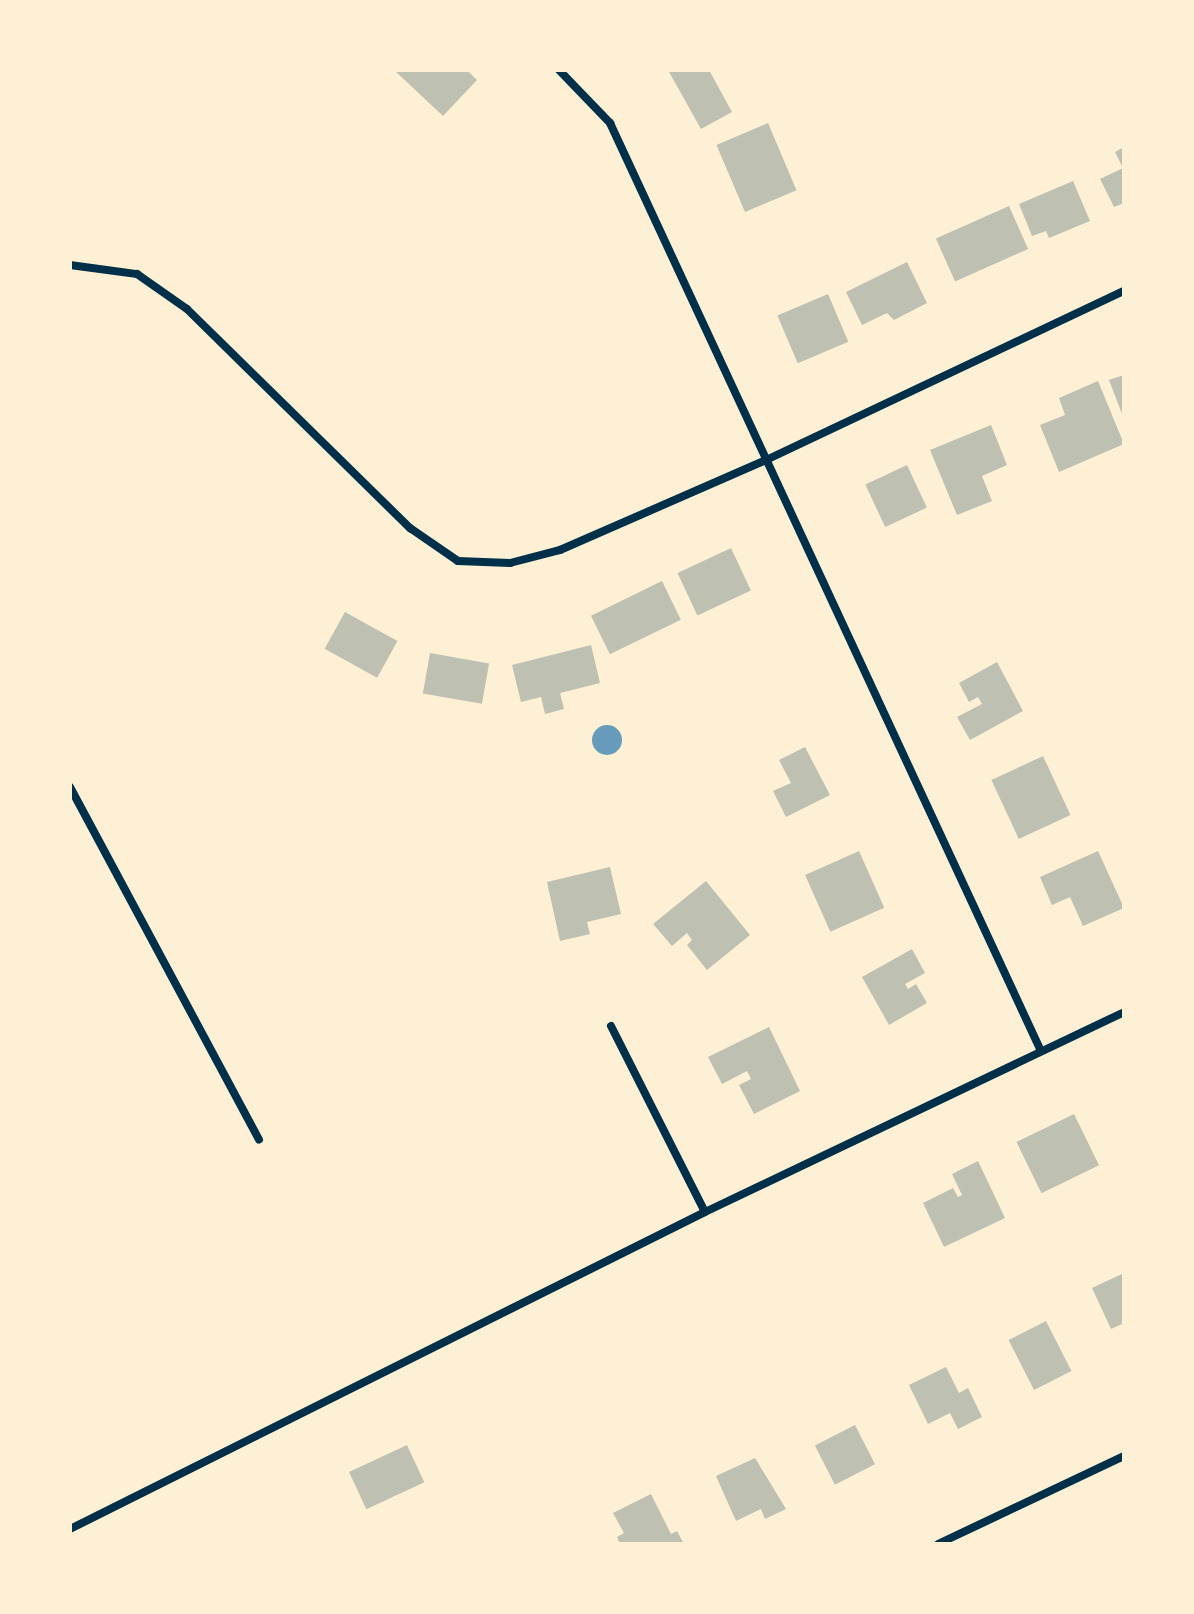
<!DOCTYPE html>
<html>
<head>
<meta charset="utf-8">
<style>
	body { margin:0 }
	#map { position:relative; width:1194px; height:1614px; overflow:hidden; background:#fdf0d5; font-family:"Noto Sans",sans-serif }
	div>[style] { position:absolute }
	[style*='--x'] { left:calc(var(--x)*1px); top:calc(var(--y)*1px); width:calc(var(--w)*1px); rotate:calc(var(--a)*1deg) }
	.water>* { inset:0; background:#669bbc }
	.round { border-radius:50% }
	.building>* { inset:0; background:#bec0b2; transform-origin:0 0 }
	.minor>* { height:8px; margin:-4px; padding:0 4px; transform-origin:4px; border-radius:4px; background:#003049 }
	span { translate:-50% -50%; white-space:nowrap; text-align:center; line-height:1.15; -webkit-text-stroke:6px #fdf0d5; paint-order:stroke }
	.frame { position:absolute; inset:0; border:72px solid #fdf0d5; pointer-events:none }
</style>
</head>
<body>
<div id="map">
	<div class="water">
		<i class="round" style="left:592px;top:725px;width:30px;height:30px"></i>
	</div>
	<div class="building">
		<i style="clip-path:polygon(394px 70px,467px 70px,477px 80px,443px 116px)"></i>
		<i style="clip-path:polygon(668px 70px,709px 70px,732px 112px,701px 129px)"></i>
		<i style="left:768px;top:123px;width:73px;height:56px;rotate:67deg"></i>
		<i style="clip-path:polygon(1124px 147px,1124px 203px,1114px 207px,1100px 179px,1123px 168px,1115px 152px)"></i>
		<i style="clip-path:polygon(1073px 181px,1090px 221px,1049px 238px,1046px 231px,1032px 236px,1019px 204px)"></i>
		<i style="left:1009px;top:206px;width:47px;height:80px;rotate:66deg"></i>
		<i style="clip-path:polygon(907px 262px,927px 303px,894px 320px,887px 313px,862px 325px,846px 292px)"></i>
		<i style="left:828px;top:294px;width:52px;height:55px;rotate:67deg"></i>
		<i style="clip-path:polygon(1124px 375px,1124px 419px,1109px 380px)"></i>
		<i style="clip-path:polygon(1098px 381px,1124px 444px,1059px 472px,1040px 425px,1065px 415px,1059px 398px)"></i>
		<i style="clip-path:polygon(991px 425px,1007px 465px,982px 476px,992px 501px,957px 515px,930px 450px)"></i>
		<i style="left:907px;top:465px;width:47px;height:46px;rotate:65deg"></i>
		<i style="left:731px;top:548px;width:47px;height:59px;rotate:65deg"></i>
		<i style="left:662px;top:581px;width:43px;height:79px;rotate:64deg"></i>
		<i style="left:345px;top:612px;width:60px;height:42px;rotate:29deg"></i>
		<i style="clip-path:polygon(591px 645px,600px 683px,560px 693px,564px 709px,545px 714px,541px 697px,521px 702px,512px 665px)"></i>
		<i style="left:430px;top:653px;width:60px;height:41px;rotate:10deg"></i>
		<i style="clip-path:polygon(997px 662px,1023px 711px,970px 740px,957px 717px,982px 704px,978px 697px,969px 702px,959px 683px)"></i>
		<i style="clip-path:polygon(805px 747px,830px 795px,786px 817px,773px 791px,791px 783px,779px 760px)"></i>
		<i style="left:1043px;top:756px;width:65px;height:57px;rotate:65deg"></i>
		<i style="left:859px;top:851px;width:62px;height:59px;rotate:66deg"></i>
		<i style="clip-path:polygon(1098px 851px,1124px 908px,1083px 926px,1070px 897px,1052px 905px,1040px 877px)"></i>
		<i style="clip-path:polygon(610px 867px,621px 914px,587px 922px,590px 934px,560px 941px,547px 882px)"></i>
		<i style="clip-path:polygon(706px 881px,750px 935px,707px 970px,687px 945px,692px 940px,687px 933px,672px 946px,653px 924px)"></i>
		<i style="clip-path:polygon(912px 949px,925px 973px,905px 984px,908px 989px,916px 984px,927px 1003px,889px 1025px,862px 977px)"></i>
		<i style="clip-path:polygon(769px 1027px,800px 1091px,754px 1114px,739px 1085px,751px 1079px,747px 1071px,722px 1084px,708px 1057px)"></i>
		<i style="left:1074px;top:1114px;width:57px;height:64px;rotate:64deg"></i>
		<i style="clip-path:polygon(978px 1161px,1005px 1218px,944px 1247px,923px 1203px,953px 1188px,958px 1197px,962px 1195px,952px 1174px)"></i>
		<i style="clip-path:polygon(1124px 1273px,1124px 1323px,1111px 1329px,1092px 1288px)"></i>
		<i style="left:1046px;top:1321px;width:56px;height:42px;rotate:63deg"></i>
		<i style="clip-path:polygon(946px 1367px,959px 1393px,968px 1388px,982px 1417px,958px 1429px,950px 1413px,928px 1424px,909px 1385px)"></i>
		<i style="left:855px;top:1425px;width:44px;height:45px;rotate:63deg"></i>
		<i style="left:407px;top:1445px;width:41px;height:64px;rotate:65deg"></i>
		<i style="clip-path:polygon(755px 1458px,786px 1509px,765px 1519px,761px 1509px,736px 1521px,716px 1476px)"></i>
		<i style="clip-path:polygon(651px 1494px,671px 1534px,677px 1531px,684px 1544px,620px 1544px,617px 1537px,624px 1533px,613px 1513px)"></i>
	</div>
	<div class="minor">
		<i style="--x:559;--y:70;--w:74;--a:46.1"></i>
		<i style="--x:610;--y:123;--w:1023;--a:65.09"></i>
		<i style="--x:70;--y:265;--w:68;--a:7.7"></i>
		<i style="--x:137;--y:274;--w:61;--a:35"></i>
		<i style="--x:187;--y:309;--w:313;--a:44.5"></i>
		<i style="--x:410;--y:528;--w:58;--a:34.5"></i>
		<i style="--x:458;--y:561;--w:52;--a:2.2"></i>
		<i style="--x:510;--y:563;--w:52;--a:-14.6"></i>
		<i style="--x:560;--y:550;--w:223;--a:-23.6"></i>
		<i style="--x:764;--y:461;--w:398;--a:-25.3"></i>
		<i style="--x:70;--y:787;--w:400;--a:61.8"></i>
		<i style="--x:611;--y:1026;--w:208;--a:63.2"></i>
		<i style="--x:70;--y:1529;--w:710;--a:-26.53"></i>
		<i style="--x:705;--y:1212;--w:464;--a:-25.5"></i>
		<i style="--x:938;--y:1544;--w:206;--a:-25.3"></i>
	</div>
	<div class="frame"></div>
</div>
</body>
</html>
